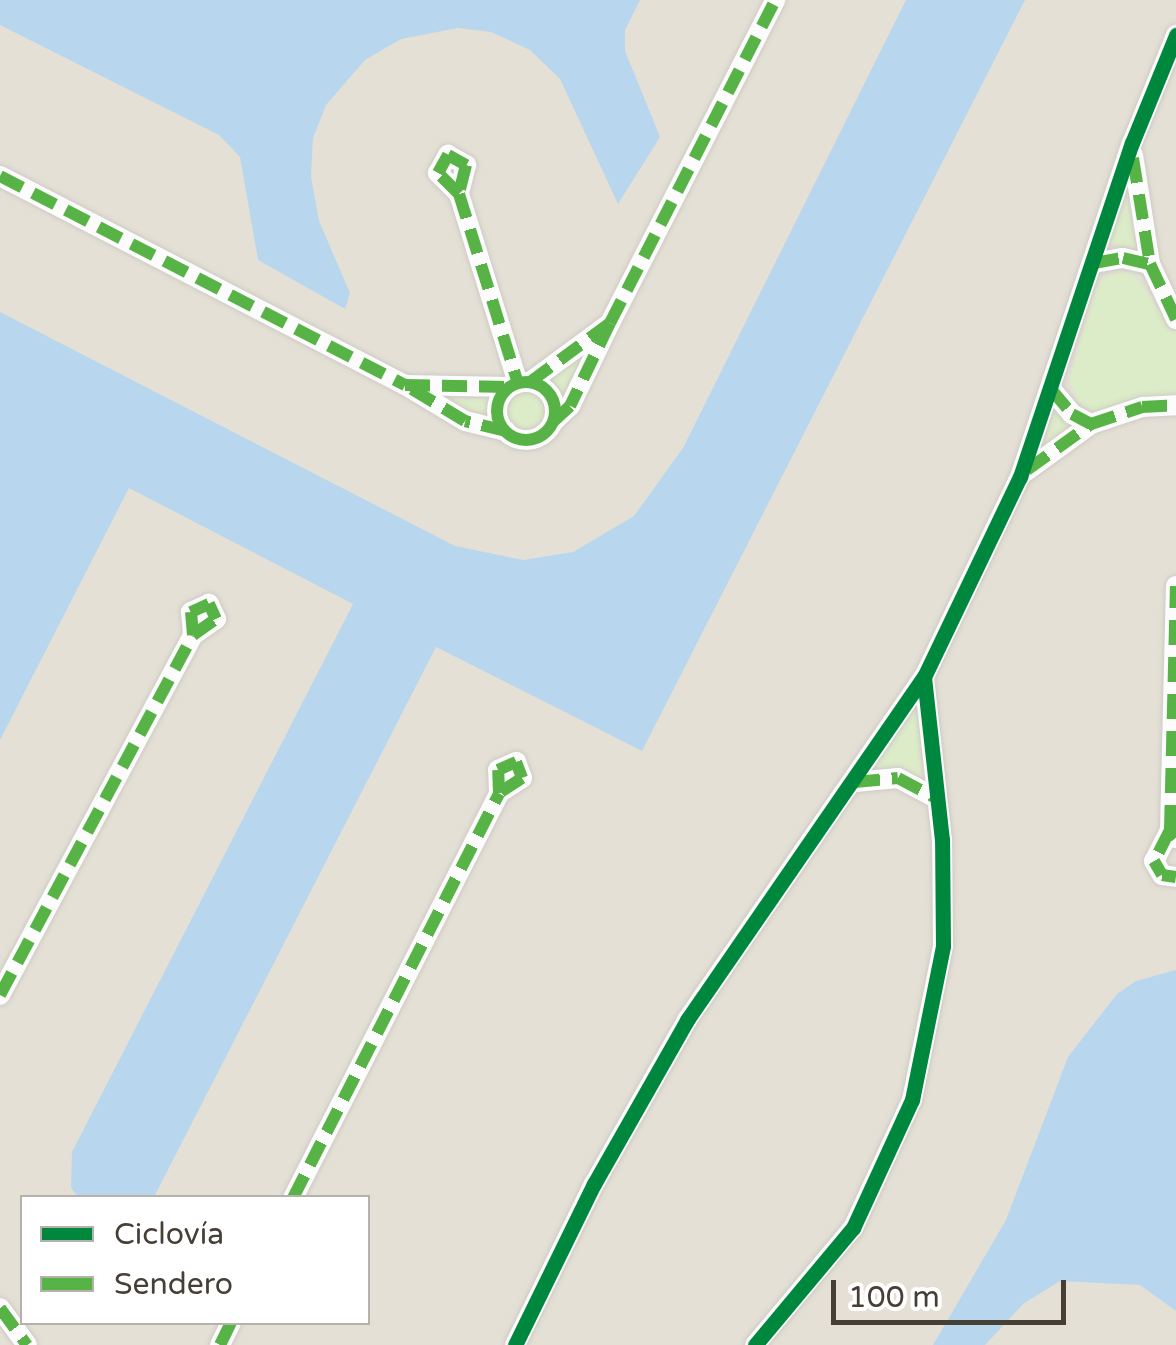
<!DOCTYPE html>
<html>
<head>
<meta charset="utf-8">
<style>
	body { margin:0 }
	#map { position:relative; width:1176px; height:1345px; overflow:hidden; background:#f0eee8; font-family:"Varela Round",sans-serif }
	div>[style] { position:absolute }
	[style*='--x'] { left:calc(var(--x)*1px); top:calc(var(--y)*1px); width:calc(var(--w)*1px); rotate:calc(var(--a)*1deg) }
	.residential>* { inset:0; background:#e4e0d5 }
	.green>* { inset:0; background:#dcebc8 }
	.round { border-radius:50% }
	.water>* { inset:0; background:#b8d7ee }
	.roads { filter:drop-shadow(0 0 2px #cecbc6) drop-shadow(0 0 2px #cecbc6) }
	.minor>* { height:20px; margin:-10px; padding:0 10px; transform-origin:10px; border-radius:10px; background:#fdfcfc }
	.minor>.ring { margin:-10px; padding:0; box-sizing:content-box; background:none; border:20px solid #fdfcfc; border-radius:50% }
	.quiet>* { height:12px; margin-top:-6px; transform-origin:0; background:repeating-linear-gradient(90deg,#57b346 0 25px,transparent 0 37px) }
	.quiet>.ring { margin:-6px; padding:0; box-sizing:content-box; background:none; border:12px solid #57b346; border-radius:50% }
	.cycleway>* { height:15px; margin:-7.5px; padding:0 7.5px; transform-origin:7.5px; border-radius:7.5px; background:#00873e }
	span { translate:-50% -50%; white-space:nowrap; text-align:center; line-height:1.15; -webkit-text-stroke:9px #fff; paint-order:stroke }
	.legend { position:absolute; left:20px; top:1195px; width:350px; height:130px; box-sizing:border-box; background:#fff; border:2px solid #b5b2ae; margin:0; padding:12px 18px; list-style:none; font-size:30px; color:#453f35 }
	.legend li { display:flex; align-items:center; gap:20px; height:50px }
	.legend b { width:50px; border:2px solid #b5b2ae }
	.scale { position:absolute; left:831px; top:1280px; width:235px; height:45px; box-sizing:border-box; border:5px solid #453f35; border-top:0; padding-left:12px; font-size:30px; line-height:35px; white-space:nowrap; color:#453f35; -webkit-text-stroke:8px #fff; paint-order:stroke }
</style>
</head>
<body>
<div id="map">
	<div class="residential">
		<i style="clip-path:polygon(evenodd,0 0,1176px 0,1176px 1345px,0 1345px,0 0,22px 1198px,368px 1198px,368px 1322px,22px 1322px,22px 1198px)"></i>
	</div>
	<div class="green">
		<i style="clip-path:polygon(1120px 193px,1132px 193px,1135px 248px,1105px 242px)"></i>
		<i style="clip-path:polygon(1131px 271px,1176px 332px,1176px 398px,1094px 412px,1077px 402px,1069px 378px,1097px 284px,1106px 276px)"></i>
		<i style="clip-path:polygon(586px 352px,562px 406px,545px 381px)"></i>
		<i class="round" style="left:505px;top:390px;width:44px;height:44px"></i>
		<i style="clip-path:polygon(494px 398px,494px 427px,444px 400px)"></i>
		<i style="clip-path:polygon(1055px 410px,1079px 426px,1040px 450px)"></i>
		<i style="clip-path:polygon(913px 709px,921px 712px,921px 780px,880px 773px,877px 764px)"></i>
	</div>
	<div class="water">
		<i style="clip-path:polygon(0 0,640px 0,625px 30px,625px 51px,660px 137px,618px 204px,560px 79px,530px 50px,491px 32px,458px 28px,401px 39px,365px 60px,326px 105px,313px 138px,311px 177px,319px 221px,350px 293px,345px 309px,258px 260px,240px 157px,219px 135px,0 25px)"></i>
		<i style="clip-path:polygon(906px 0,1025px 0,642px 751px,436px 647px,154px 1197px,78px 1197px,71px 1188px,72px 1152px,353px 604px,129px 488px,0 740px,0 312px,455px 546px,523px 560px,573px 552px,634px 516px,683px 448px)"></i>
		<i style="clip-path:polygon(1176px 970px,1176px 1311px,1140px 1285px,1060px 1281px,1023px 1304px,985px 1345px,933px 1345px,1006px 1220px,1068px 1057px,1117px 994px,1136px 981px)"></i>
	</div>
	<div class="roads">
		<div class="minor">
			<i style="--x:448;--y:155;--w:21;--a:29"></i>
			<i style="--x:466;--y:165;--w:30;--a:104"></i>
			<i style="--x:459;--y:194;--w:30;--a:-135"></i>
			<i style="--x:438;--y:173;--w:21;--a:-61"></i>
			<i style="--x:1133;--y:155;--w:110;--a:81.1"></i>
			<i style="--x:1150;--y:264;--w:61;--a:64.7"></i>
			<i style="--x:0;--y:176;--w:456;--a:27.3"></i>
			<i style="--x:459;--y:194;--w:198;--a:72.7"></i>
			<i style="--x:1094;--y:263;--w:29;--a:-10"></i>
			<i style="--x:1123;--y:258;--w:28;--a:13"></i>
			<i style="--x:610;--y:323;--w:363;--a:-62.9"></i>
			<i style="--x:530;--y:382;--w:99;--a:-36.4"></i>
			<i style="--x:610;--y:323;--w:92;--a:115.7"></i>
			<i style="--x:570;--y:406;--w:23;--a:137"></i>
			<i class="ring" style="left:497px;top:382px;width:38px;height:38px"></i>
			<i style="--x:1051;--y:389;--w:33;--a:50"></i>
			<i style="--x:1072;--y:414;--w:21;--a:28"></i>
			<i style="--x:506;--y:431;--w:42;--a:-166.3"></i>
			<i style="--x:465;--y:421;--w:70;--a:-149"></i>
			<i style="--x:405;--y:385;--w:104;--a:1.1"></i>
			<i style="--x:1025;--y:472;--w:82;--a:-36"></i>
			<i style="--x:1091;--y:424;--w:54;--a:-18.4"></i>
			<i style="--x:1142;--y:407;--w:34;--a:-3"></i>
			<i style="--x:855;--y:782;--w:43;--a:-5.3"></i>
			<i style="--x:898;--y:778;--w:40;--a:28"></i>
			<i style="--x:1170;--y:830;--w:244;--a:-88.6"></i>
			<i style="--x:1176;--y:838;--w:10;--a:-127"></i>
			<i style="--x:1170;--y:830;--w:35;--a:117"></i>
			<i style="--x:1154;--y:861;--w:16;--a:60"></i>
			<i style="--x:1162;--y:875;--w:14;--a:8"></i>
			<i style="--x:0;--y:995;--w:408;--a:-61.8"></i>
			<i style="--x:193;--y:635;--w:28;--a:-35"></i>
			<i style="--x:216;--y:619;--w:17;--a:-115"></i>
			<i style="--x:209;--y:604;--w:20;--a:156"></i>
			<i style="--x:191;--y:612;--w:23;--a:85"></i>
			<i style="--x:293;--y:1198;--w:454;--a:-63"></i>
			<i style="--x:499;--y:793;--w:23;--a:-92"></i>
			<i style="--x:498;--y:770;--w:20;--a:-24"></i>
			<i style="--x:516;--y:762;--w:17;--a:69"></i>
			<i style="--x:522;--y:778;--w:27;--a:147"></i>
			<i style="--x:0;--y:1308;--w:46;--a:53.9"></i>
			<i style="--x:220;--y:1345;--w:25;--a:-64"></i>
			<i style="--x:515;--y:1345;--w:179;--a:-63.9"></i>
			<i style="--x:594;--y:1184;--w:189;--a:-60.4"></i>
			<i style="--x:687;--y:1020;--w:417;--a:-55.4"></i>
			<i style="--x:755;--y:1345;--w:153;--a:-50.1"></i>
			<i style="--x:853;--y:1228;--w:141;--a:-65.3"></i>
			<i style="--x:912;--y:1100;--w:157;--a:-78.6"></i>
			<i style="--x:943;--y:946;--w:106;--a:-90.5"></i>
			<i style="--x:942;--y:840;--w:164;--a:-96.3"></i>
			<i style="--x:924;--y:677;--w:222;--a:-64.4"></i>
			<i style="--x:1020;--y:477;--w:352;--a:-71.5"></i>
			<i style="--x:1132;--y:143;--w:117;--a:-67.8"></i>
		</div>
	</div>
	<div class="quiet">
		<i style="--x:448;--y:155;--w:21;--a:29"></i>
		<i style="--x:466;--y:165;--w:30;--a:104"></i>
		<i style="--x:459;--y:194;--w:30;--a:-135"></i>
		<i style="--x:438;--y:173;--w:21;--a:-61"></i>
		<i style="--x:1133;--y:158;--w:107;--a:80.9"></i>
		<i style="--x:1150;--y:264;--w:61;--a:64.7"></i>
		<i style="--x:0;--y:176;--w:456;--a:27.3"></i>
		<i style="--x:459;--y:194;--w:198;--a:72.7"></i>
		<i style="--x:1094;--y:263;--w:29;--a:-10"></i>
		<i style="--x:1123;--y:258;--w:28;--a:13"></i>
		<i style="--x:610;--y:323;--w:363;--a:-62.9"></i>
		<i style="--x:530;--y:382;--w:99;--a:-36.4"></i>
		<i style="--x:610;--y:323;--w:92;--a:115.7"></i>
		<i style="--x:570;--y:406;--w:23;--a:137"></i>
		<i class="ring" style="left:497px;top:382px;width:46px;height:46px"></i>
		<i style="--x:1051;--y:389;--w:33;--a:50"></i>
		<i style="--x:1072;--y:414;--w:21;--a:28"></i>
		<i style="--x:506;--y:431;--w:42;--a:-166.3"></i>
		<i style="--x:465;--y:421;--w:70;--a:-149"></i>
		<i style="--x:405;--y:385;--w:104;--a:1.1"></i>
		<i style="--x:1027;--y:470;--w:79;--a:-35.7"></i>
		<i style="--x:1091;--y:424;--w:54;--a:-18.4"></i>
		<i style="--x:1142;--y:407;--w:34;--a:-3"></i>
		<i style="--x:855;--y:782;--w:43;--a:-5.3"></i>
		<i style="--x:898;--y:778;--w:40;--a:28"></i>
		<i style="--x:1170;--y:830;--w:244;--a:-88.6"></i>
		<i style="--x:1176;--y:838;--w:10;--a:-127"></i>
		<i style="--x:1170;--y:830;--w:35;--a:117"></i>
		<i style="--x:1154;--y:861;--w:16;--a:60"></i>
		<i style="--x:1162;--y:875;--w:14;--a:8"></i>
		<i style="--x:0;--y:995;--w:408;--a:-61.8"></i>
		<i style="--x:193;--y:635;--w:28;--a:-35"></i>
		<i style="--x:216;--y:619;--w:17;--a:-115"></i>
		<i style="--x:209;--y:604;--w:20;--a:156"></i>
		<i style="--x:191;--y:612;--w:23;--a:85"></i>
		<i style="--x:293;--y:1198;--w:454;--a:-63"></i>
		<i style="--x:499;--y:793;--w:23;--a:-92"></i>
		<i style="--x:498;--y:770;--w:20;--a:-24"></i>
		<i style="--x:516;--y:762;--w:17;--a:69"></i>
		<i style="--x:522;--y:778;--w:27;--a:147"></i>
		<i style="--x:0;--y:1308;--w:46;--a:53.9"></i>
		<i style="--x:220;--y:1345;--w:25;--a:-64"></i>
	</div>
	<div class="cycleway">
		<i style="--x:515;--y:1345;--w:179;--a:-63.9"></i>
		<i style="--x:594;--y:1184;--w:189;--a:-60.4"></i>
		<i style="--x:687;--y:1020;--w:417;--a:-55.4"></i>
		<i style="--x:755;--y:1345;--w:153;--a:-50.1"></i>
		<i style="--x:853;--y:1228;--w:141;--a:-65.3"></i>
		<i style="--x:912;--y:1100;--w:157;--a:-78.6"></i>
		<i style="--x:943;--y:946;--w:106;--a:-90.5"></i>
		<i style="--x:942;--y:840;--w:164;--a:-96.3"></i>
		<i style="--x:924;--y:677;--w:222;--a:-64.4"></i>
		<i style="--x:1020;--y:477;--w:352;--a:-71.5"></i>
		<i style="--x:1132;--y:143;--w:117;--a:-67.8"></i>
	</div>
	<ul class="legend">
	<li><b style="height:12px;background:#00873e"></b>Ciclovía</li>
	<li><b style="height:12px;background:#57b346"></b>Sendero</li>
	</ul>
	<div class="scale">100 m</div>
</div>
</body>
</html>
